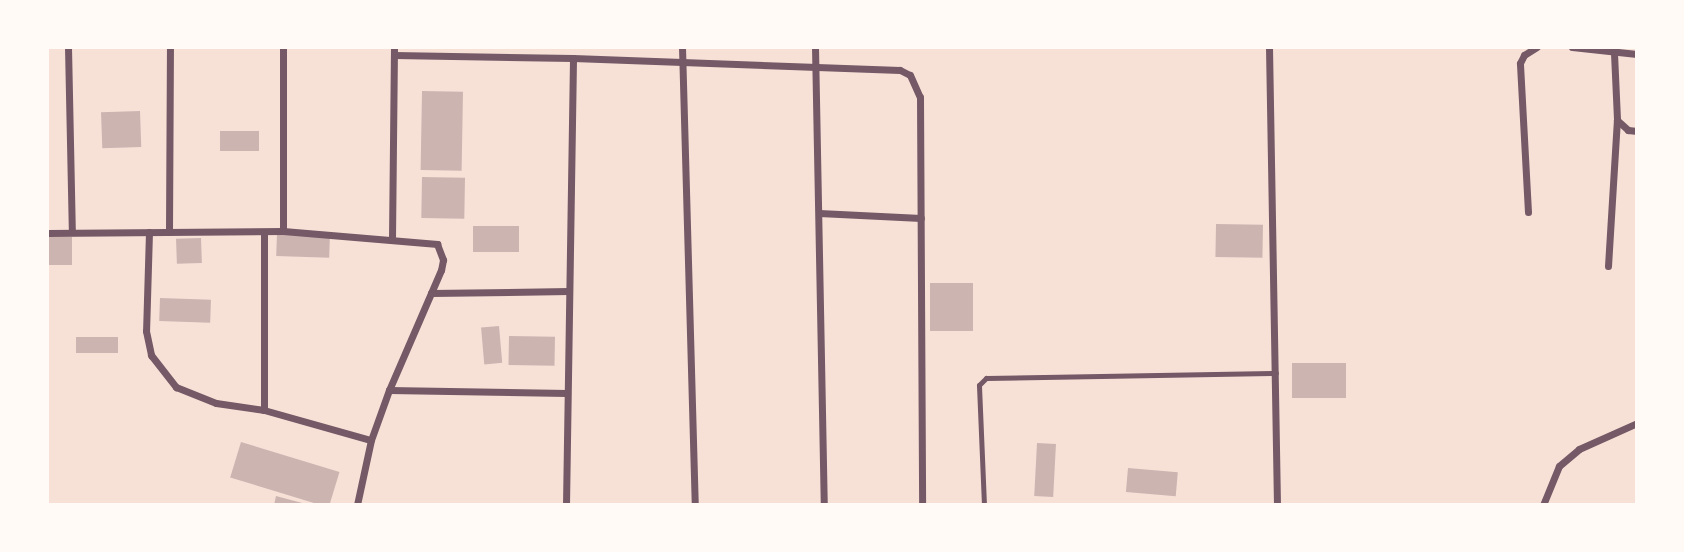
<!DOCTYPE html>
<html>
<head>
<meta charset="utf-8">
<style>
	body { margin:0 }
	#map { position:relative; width:1684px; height:552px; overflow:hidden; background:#f7e1d7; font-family:"Varela Round",sans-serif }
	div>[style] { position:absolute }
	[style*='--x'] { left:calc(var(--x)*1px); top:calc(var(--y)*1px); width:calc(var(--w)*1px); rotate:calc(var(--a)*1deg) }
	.building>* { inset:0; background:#ccb4b1; transform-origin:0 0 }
	.service>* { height:5px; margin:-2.5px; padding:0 2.5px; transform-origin:2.5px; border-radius:2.5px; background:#755966 }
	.minor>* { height:7px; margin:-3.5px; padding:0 3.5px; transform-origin:3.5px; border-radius:3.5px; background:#755966 }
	span { translate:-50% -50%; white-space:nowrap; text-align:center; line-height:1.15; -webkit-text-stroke:7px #fffaf5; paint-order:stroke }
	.frame { position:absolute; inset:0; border:49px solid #fffaf5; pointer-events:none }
</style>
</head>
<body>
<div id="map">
	<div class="building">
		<i style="left:422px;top:91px;width:41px;height:79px;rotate:1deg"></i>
		<i style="left:140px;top:111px;width:36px;height:39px;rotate:88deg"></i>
		<i style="left:220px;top:131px;width:39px;height:20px"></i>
		<i style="left:422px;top:177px;width:43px;height:41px;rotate:1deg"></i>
		<i style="left:1216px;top:224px;width:47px;height:33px;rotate:1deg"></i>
		<i style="left:519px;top:226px;width:26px;height:46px;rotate:90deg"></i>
		<i style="left:277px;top:233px;width:53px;height:23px;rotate:2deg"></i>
		<i style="left:47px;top:237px;width:25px;height:28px"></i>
		<i style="left:201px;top:238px;width:25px;height:25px;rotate:88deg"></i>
		<i style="left:973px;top:283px;width:48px;height:43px;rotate:90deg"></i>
		<i style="left:160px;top:298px;width:51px;height:23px;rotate:2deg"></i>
		<i style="left:499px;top:326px;width:37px;height:18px;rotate:85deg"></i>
		<i style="left:509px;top:336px;width:46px;height:29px;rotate:1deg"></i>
		<i style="left:118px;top:337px;width:16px;height:42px;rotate:90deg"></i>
		<i style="left:1292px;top:363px;width:54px;height:35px"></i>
		<i style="left:241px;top:442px;width:103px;height:37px;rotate:17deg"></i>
		<i style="left:1037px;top:443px;width:19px;height:53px;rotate:3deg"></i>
		<i style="left:1128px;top:468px;width:50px;height:24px;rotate:5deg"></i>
		<i style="clip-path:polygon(276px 496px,306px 504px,306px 505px,274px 505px)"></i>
	</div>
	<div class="service">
		<i style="--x:984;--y:505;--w:120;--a:-92.4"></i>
		<i style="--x:979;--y:385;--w:10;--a:-45"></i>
		<i style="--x:986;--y:378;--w:290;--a:-1"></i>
	</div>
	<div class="minor">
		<i style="--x:68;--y:47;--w:185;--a:88.8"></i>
		<i style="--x:682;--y:47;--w:458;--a:88.4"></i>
		<i style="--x:815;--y:47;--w:458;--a:88.9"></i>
		<i style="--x:1269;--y:47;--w:458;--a:89"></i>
		<i style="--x:1572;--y:47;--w:65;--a:6.1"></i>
		<i style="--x:1614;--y:53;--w:67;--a:87.4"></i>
		<i style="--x:1617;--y:120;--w:15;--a:42"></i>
		<i style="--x:1628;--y:130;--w:9;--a:6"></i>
		<i style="--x:394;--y:55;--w:179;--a:1"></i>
		<i style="--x:573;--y:58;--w:327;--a:2.1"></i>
		<i style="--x:900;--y:70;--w:11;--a:27"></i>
		<i style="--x:910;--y:75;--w:24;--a:66"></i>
		<i style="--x:920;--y:97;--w:408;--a:89.7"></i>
		<i style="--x:1528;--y:212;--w:149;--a:-93.1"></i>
		<i style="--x:1520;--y:63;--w:9;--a:-63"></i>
		<i style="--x:1524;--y:55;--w:15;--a:-32"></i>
		<i style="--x:819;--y:213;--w:102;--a:2.8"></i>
		<i style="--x:169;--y:231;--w:184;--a:-89.7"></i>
		<i style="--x:283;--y:231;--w:184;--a:-90"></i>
		<i style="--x:149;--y:232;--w:99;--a:91.7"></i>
		<i style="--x:146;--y:331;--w:25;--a:78"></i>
		<i style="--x:151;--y:355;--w:41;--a:52"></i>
		<i style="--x:176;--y:387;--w:43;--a:21.8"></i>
		<i style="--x:216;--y:403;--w:49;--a:8.3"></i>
		<i style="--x:264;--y:410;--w:111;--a:15.7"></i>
		<i style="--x:47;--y:233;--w:236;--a:-0.5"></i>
		<i style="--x:283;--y:231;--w:155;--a:4.8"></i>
		<i style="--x:437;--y:244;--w:17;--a:69"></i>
		<i style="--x:443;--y:260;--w:10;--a:101"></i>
		<i style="--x:441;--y:270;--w:131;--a:113.4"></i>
		<i style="--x:389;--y:390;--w:53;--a:109.8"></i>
		<i style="--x:371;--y:440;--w:66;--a:102.2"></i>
		<i style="--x:392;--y:239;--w:192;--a:-89.4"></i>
		<i style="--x:1608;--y:266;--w:146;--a:-86.5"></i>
		<i style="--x:431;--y:293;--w:138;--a:-0.8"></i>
		<i style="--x:389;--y:390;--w:178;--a:1"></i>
		<i style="--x:264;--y:410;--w:177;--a:-90"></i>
		<i style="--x:566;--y:505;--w:447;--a:-89.1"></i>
		<i style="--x:1543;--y:505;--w:42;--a:-67.7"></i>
		<i style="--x:1559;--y:466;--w:26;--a:-40"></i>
		<i style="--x:1579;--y:449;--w:64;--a:-24.1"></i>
	</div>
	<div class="frame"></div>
</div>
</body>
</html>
